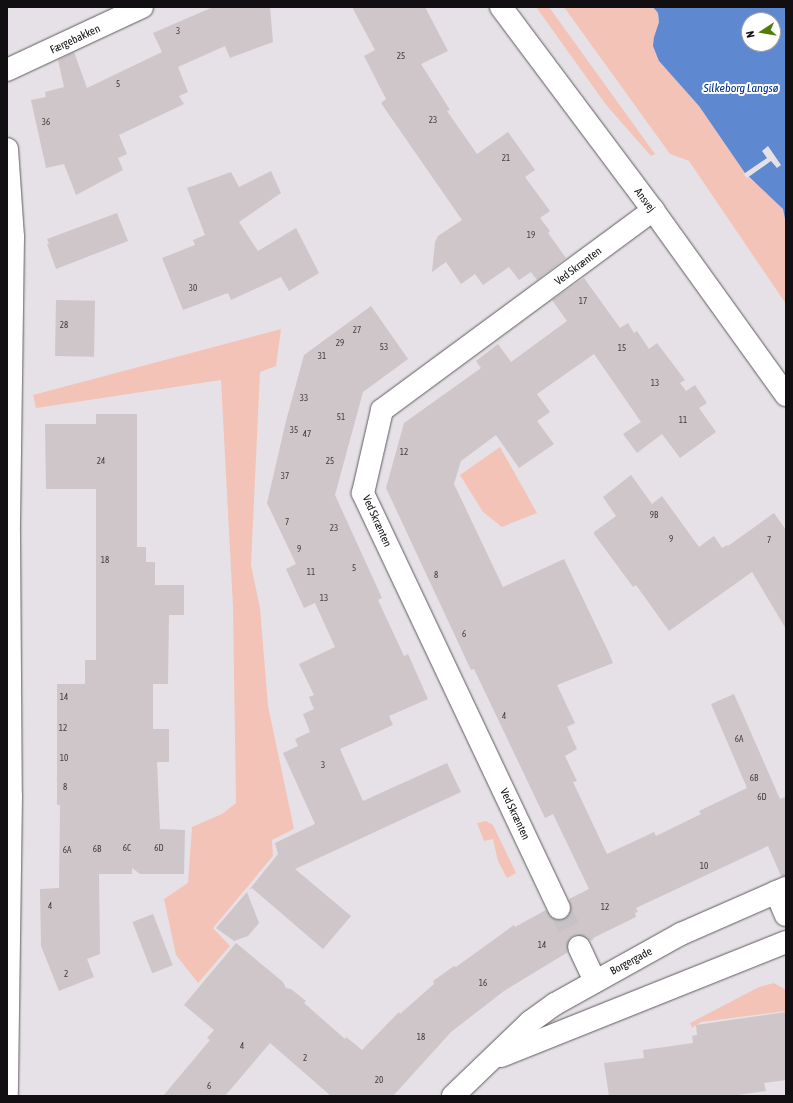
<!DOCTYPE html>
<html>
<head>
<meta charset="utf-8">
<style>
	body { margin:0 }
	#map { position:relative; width:793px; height:1103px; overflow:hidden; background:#e6e1e6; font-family:"Asap Condensed",sans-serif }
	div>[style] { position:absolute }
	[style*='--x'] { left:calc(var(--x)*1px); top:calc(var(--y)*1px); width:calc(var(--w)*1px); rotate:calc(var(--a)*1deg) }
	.green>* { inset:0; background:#f4c3b8 }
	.water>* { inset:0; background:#5e88cf }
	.pier>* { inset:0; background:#e6e1e6 }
	.building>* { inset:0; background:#cec6c8; transform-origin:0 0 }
	.minor-tunnel>* { height:22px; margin-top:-11px; transform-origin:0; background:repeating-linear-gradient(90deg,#c6c2c6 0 22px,transparent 0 33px) }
	.roads { filter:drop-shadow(0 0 1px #5f5a5f) drop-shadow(0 0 1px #5f5a5f) }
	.minor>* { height:22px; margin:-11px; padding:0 11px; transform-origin:11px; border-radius:11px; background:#fff }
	span { translate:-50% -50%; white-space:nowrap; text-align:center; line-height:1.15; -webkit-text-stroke:4px #fff; paint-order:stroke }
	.number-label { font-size:9px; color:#403d3f }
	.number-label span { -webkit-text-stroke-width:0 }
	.street-label { font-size:11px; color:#110f11 }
	.water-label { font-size:12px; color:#003083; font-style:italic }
	.frame { position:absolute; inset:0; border:8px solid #110f11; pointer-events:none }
	.north { position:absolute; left:741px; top:12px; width:40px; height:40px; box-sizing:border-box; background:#fff; border:1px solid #a09fa0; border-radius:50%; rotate:258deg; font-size:11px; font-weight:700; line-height:16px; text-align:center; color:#110f11 }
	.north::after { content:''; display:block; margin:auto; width:14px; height:18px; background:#4f7d05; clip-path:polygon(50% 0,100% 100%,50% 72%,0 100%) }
</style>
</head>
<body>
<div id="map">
	<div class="green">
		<i style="clip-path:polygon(536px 7px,549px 7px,655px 154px,651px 156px,607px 106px)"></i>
		<i style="clip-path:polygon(564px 7px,653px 7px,658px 13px,659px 22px,654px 37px,659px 61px,699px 106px,749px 178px,777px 201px,783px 209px,786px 224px,786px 304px,689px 161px,670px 154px)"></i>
		<i style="clip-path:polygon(281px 329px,276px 366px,260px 372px,251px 565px,260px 608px,268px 706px,294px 829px,272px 840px,273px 856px,213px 928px,230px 946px,198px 983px,176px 955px,164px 899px,188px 883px,192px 827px,222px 814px,236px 803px,233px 607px,221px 380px,36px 408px,33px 395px)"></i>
		<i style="clip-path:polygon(500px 447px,537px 513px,502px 527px,483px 512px,460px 475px)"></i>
		<i style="clip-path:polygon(486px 821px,493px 825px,516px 873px,507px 878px,498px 861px,493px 839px,484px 841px,477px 823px)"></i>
		<i style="clip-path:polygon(774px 983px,786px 990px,786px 1011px,701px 1022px,692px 1028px,690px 1023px,759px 987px)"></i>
	</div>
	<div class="water">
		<i style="clip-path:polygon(evenodd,653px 7px,786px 7px,786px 224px,783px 209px,745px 173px,699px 106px,659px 61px,653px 46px,654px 37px,659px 22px,658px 13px,653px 7px,749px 20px,773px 20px,773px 44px,749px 44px,749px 20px)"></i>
	</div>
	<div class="pier">
		<i style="clip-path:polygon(768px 146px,781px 165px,777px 168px,771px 161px,747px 178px,744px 175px,745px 173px,767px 158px,762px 151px)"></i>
	</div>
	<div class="building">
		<i style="clip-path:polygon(213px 7px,270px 7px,273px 42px,230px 58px,225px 46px,178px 67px,188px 92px,179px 96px,184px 104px,119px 135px,127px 154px,118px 158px,123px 170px,76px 195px,64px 164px,46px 168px,31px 100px,46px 97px,45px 92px,64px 87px,58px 60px,74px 52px,87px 88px,162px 52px,153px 33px)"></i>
		<i style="clip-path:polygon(352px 7px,425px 7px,448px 51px,421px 64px,450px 110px,447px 111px,477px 154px,508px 132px,535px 170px,525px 177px,550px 211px,540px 218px,550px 231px,548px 233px,566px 258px,537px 280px,531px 272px,519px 280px,509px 267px,483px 285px,475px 274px,461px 284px,446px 262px,432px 272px,435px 242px,438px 236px,462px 220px,381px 103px,386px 99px,364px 56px,375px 50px)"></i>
		<i style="clip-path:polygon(271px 171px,281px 193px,239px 222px,258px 251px,296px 228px,319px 273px,289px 291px,281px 277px,231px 300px,228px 293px,183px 310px,162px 258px,195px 245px,193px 240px,205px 235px,187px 188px,231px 172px,239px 187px)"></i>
		<i style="clip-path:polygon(117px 213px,128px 241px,56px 269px,47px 244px,49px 244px,47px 239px)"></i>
		<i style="clip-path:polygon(584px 278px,620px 328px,628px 323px,634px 333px,637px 331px,649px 349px,657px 343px,685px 380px,680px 383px,686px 391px,695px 385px,707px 403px,699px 408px,716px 432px,680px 458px,662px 434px,637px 453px,623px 434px,641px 422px,594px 354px,537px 394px,550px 412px,537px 421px,554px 444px,519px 468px,496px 435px,461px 461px,454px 484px,503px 587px,564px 559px,608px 651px,613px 663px,557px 685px,575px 723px,567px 727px,577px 749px,565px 756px,577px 781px,573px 782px,607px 854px,654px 832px,656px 836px,701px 814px,699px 811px,747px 788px,711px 704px,734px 694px,780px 799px,786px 797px,786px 876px,781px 876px,768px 846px,636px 908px,638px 912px,635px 913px,636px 917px,593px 938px,594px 939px,590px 941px,586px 937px,580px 935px,573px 936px,569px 940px,567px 946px,568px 952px,504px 991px,451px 1032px,393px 1096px,331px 1096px,270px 1043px,225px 1096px,163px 1096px,210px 1040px,207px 1038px,214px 1030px,184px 1005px,236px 943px,283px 982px,286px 988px,291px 989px,306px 1001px,304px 1003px,345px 1039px,346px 1037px,362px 1050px,399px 1012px,400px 1014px,434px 984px,433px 981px,454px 966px,456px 967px,514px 925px,515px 927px,546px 910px,552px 918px,558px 920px,565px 919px,569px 915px,571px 909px,569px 899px,589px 889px,553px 814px,545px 818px,474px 669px,471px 670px,386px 488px,404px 423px,481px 368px,476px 361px,498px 344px,511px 362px,567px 321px,552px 300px)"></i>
		<i style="left:56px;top:300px;width:39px;height:56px;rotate:1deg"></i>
		<i style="clip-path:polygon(371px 306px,408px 359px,363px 392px,335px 495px,382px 598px,378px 600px,404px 656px,408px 654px,428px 699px,389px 716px,393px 725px,340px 749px,363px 801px,447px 763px,461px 792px,295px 869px,351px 916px,323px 949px,252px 888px,249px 890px,278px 854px,275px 843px,315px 824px,283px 753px,298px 746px,295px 739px,310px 732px,303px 714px,314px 709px,309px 697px,314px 695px,299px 664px,335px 647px,315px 603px,304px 608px,286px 569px,296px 564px,267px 503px,286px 421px,304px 355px)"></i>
		<i style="clip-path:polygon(96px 414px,137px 414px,137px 547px,146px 547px,146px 562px,155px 562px,155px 585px,184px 585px,184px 615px,169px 615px,168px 684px,153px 684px,153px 729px,169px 729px,169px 762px,157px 762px,160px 829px,185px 830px,184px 874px,140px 874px,132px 868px,132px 874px,99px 874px,100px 954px,87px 959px,94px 977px,59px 991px,41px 946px,40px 889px,59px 888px,60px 805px,57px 805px,57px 684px,85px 684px,85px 660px,96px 660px,96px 489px,46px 489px,45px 424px,96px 424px)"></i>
		<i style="clip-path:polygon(631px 475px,652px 504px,662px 496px,699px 547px,714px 536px,722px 548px,727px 545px,728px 546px,774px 513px,786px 530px,786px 629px,752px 572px,669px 631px,636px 585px,633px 587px,594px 534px,594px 532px,616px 516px,603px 497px)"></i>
		<i style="clip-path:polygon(247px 892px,259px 923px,248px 936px,234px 941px,216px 928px)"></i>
		<i style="left:153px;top:914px;width:55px;height:22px;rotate:69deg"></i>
		<i style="clip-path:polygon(786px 1012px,786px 1080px,764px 1083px,766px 1091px,731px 1096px,609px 1096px,604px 1063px,644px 1058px,643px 1050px,693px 1043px,692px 1036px,697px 1035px,696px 1025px)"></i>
	</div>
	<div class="minor-tunnel">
		<i style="--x:559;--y:908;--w:44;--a:62.9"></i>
	</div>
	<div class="roads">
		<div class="minor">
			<i style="--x:501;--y:7;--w:254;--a:53.2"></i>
			<i style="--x:653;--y:210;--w:228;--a:54.3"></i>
			<i style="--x:7;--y:70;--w:149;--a:-25"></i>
			<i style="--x:7;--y:149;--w:88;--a:86.1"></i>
			<i style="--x:13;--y:237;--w:297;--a:90.8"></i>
			<i style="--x:9;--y:534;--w:262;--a:89.6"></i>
			<i style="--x:11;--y:796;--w:300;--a:90.8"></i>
			<i style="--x:776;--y:892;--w:25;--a:67"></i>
			<i style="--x:559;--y:908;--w:459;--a:-115.3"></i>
			<i style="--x:363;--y:493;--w:85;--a:-77.1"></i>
			<i style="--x:382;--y:410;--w:337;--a:-36.4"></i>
			<i style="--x:579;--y:947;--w:38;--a:65"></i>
			<i style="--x:501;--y:1056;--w:307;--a:-21.8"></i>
			<i style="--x:453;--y:1096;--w:107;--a:-43.9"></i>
			<i style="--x:530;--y:1022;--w:31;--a:-36"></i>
			<i style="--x:555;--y:1004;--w:144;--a:-29.1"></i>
			<i style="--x:681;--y:934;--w:115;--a:-23.7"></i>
		</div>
	</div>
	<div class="number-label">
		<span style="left:178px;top:31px">3</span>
		<span style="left:401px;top:56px">25</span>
		<span style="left:118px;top:84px">5</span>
		<span style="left:433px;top:120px">23</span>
		<span style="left:46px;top:122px">36</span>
		<span style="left:506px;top:158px">21</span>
		<span style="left:531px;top:235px">19</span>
		<span style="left:193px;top:288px">30</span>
		<span style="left:583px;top:301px">17</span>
		<span style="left:64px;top:325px">28</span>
		<span style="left:357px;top:330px">27</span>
		<span style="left:340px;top:343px">29</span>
		<span style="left:384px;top:347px">53</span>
		<span style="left:622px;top:348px">15</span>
		<span style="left:322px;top:356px">31</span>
		<span style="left:655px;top:383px">13</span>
		<span style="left:304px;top:398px">33</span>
		<span style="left:341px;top:417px">51</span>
		<span style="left:683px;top:420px">11</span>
		<span style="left:294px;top:430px">35</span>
		<span style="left:307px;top:434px">47</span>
		<span style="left:404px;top:452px">12</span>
		<span style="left:101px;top:461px">24</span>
		<span style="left:330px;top:461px">25</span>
		<span style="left:285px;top:476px">37</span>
		<span style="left:654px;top:515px">9B</span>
		<span style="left:287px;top:522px">7</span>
		<span style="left:334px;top:528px">23</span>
		<span style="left:671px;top:539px">9</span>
		<span style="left:769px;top:540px">7</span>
		<span style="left:299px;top:549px">9</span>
		<span style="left:105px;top:560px">18</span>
		<span style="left:354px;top:568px">5</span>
		<span style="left:311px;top:572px">11</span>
		<span style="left:436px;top:575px">8</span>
		<span style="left:324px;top:598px">13</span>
		<span style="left:464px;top:634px">6</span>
		<span style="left:64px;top:697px">14</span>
		<span style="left:504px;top:716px">4</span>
		<span style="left:63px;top:728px">12</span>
		<span style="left:739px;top:739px">6A</span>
		<span style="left:64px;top:758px">10</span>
		<span style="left:323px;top:765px">3</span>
		<span style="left:754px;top:778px">6B</span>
		<span style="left:65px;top:787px">8</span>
		<span style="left:762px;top:797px">6D</span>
		<span style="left:127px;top:848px">6C</span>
		<span style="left:159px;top:848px">6D</span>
		<span style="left:97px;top:849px">6B</span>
		<span style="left:67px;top:850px">6A</span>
		<span style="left:704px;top:866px">10</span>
		<span style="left:50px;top:906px">4</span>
		<span style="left:605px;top:907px">12</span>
		<span style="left:542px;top:945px">14</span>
		<span style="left:66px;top:974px">2</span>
		<span style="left:483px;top:983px">16</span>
		<span style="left:421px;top:1037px">18</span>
		<span style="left:242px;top:1046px">4</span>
		<span style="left:305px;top:1058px">2</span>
		<span style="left:379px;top:1080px">20</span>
		<span style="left:209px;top:1086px">6</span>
	</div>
	<div class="street-label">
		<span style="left:75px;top:39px;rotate:-25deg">Færgebakken</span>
		<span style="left:645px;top:200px;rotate:53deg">Ansvej</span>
		<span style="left:578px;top:266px;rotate:-37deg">Ved Skrænten</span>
		<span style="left:377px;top:521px;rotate:66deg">Ved Skrænten</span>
		<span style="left:515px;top:814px;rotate:65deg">Ved Skrænten</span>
		<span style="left:631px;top:961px;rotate:-28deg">Borgergade</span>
	</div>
	<div class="water-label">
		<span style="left:741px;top:89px">Silkeborg Langsø</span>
	</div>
	<div class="frame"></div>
	<div class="north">N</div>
</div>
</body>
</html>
